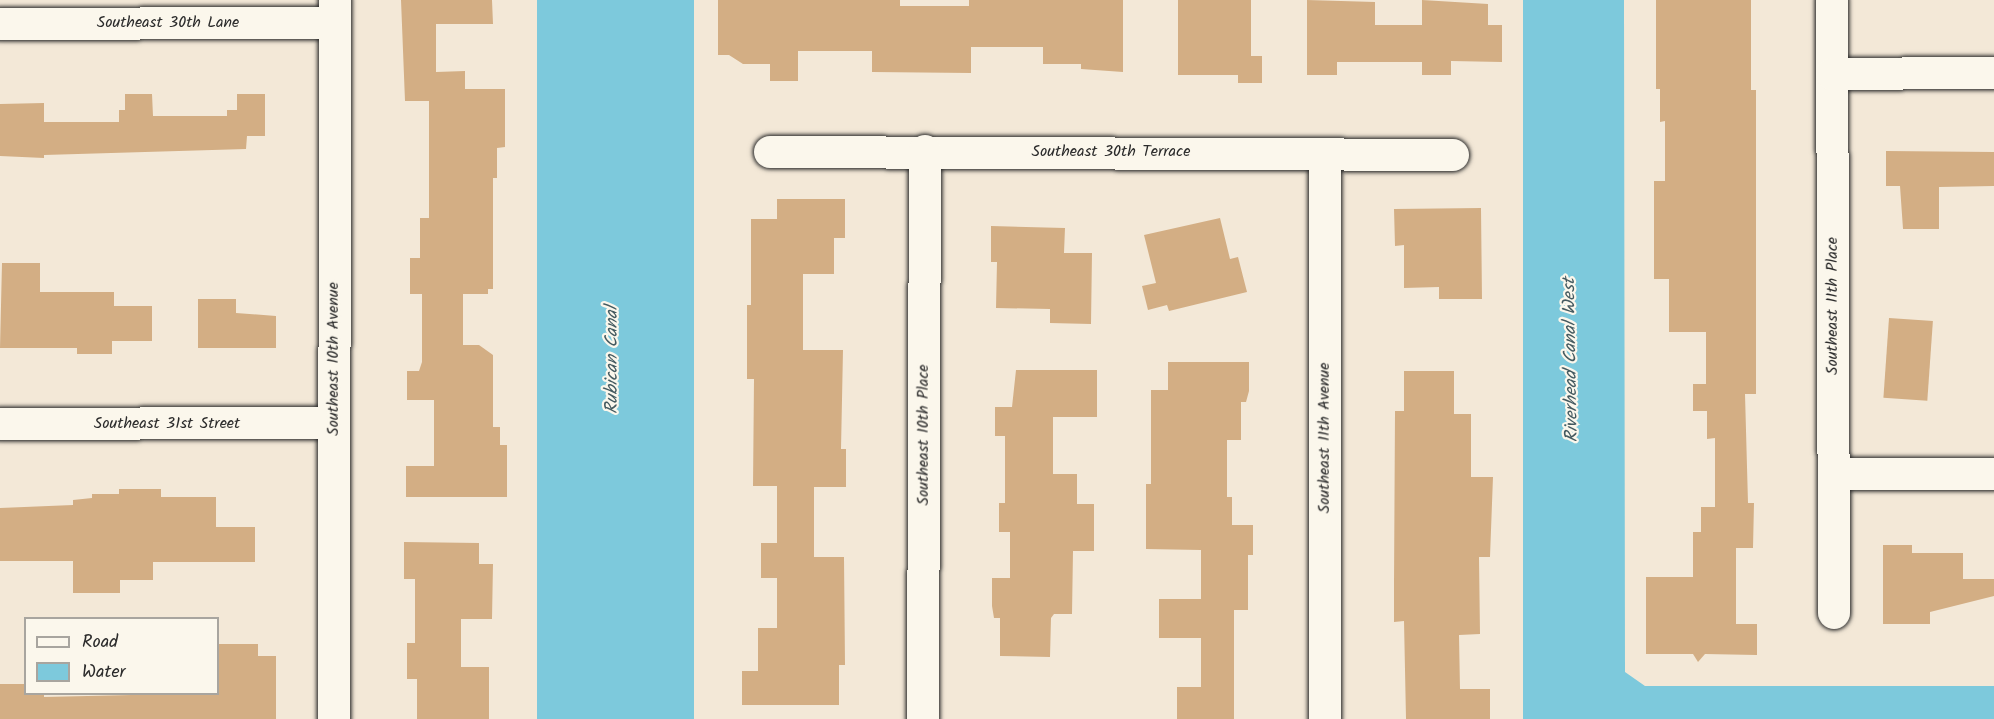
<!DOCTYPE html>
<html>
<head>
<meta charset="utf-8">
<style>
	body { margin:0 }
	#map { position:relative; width:1994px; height:719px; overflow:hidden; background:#f3e8d7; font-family:Kalam,sans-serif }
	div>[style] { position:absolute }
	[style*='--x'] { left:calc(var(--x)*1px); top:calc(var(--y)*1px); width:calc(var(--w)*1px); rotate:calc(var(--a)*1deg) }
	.water>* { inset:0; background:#7dc9dc; transform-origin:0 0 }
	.building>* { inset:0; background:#d3ae84; transform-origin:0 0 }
	.roads { filter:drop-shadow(0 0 2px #2b2b2b) drop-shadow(0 0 2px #2b2b2b) }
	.minor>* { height:32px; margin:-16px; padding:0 16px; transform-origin:16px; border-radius:16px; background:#fbf7ec }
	span { translate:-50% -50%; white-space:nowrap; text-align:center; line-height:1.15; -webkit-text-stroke:4.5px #fbf7ec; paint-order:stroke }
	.street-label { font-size:16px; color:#2b2b2b }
	.water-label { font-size:18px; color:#445a60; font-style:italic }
	.legend { position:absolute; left:24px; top:617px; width:195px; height:78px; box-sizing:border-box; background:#fbf7ec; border:2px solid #a8a59f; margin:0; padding:8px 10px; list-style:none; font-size:18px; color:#2b2b2b }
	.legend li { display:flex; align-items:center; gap:12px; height:30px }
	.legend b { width:30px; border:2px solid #a8a59f }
</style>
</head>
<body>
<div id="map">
	<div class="water">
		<i style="left:537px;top:0;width:157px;height:719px"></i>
		<i style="clip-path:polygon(1523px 0,1624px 0,1625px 672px,1645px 686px,1994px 686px,1994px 719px,1523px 719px)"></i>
	</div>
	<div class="building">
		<i style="clip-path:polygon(401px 0,492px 0,493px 24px,436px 24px,436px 72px,465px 71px,465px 89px,505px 89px,505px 147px,497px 148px,497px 178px,493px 178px,493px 289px,488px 289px,488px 294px,463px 294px,463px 345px,479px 345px,493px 355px,493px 427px,500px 427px,500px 445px,507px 445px,507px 497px,406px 497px,406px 466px,434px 466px,434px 400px,407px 400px,407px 371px,419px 371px,422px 362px,422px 294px,410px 294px,410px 258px,420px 258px,420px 218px,429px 218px,429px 101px,405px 101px)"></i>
		<i style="clip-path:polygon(718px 0,900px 0,900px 6px,969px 6px,969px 0,1123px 0,1123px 72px,1081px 69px,1081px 64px,1043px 64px,1043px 47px,971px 47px,971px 73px,872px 72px,872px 51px,798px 51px,798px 81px,770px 81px,770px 64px,743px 64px,729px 55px,718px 55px)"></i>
		<i style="clip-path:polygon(1178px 0,1251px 0,1251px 56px,1262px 56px,1262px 83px,1238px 83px,1238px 75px,1178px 75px)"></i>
		<i style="clip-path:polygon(1307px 0,1375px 2px,1375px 25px,1422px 25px,1422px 0,1488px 4px,1488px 25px,1502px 25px,1502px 62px,1451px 61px,1451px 75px,1422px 75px,1422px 62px,1337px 62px,1337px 75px,1307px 75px)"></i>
		<i style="clip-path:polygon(1656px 0,1751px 0,1751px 90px,1756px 90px,1756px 394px,1745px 394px,1748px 503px,1754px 503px,1753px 548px,1736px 548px,1736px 624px,1757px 624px,1757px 655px,1705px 654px,1698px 662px,1693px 654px,1646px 654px,1646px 577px,1693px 577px,1693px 532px,1701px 532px,1701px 507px,1715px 507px,1715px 438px,1707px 439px,1707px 411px,1693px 411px,1693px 384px,1706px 384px,1706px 332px,1669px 332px,1669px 279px,1654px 279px,1654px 181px,1665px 181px,1665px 121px,1660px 122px,1660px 89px,1656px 89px)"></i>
		<i style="clip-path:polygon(125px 94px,152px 94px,153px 116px,227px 116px,227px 110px,237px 110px,237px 94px,265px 94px,265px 136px,247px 136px,246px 149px,44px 155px,44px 158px,0 156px,0 104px,44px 103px,44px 122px,119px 122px,119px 110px,125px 110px)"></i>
		<i style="clip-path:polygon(1886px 151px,1994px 152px,1994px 186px,1939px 187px,1939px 229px,1903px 229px,1900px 186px,1886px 186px)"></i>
		<i style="clip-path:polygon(777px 199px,845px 199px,845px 238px,834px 238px,834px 274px,803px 274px,803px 350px,843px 350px,841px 449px,846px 449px,846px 487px,814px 487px,814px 557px,844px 557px,845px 665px,839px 665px,839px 705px,742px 705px,742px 671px,758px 671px,758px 628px,777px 628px,777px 578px,761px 578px,761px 543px,777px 543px,777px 486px,753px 486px,754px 379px,747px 379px,747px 305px,751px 305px,751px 219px,777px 219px)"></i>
		<i style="clip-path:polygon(1481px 208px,1482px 299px,1439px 299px,1439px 287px,1404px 288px,1404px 245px,1395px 246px,1394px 209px)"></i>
		<i style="clip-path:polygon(1220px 218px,1230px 259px,1238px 257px,1247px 292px,1169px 311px,1167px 305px,1148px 310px,1142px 286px,1156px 283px,1144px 235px)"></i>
		<i style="clip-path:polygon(991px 226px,1065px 228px,1064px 253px,1092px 253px,1091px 324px,1050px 323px,1050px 309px,996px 308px,997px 262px,991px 262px)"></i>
		<i style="clip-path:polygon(2px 263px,40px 263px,40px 292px,114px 292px,114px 306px,152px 306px,152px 341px,112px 341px,112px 354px,77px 354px,77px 348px,0 348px)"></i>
		<i style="clip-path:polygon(198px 299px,236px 299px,236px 313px,276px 316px,276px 348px,198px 348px)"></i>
		<i style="left:1889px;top:318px;width:44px;height:80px;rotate:4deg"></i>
		<i style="clip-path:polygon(1168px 362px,1249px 362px,1249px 391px,1246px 402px,1241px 402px,1241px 440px,1227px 440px,1227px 497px,1232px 497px,1232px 525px,1253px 525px,1253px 555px,1248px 555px,1248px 610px,1234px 610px,1234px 719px,1177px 719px,1177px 687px,1201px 687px,1201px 638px,1159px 638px,1159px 599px,1201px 599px,1201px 550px,1146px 549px,1146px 484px,1151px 484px,1151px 390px,1168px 390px)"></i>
		<i style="clip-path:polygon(1016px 370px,1097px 370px,1097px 417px,1053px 417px,1053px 474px,1077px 474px,1077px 504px,1094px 504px,1094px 551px,1073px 551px,1072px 614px,1054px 614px,1051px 618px,1050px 657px,1000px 656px,1000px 618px,994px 618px,992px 606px,992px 578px,1010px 578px,1010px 532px,999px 532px,999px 503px,1005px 503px,1005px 436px,995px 436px,995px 407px,1012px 407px)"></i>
		<i style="clip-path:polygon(1404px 371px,1454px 371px,1454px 414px,1471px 414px,1471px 477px,1493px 477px,1490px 557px,1479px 557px,1480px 634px,1459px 635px,1460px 689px,1490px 689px,1490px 719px,1406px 719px,1404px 621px,1394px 622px,1394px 585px,1395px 411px,1404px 411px)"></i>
		<i style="clip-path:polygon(119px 489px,161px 489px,161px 497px,216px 497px,216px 527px,255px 527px,255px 562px,153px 562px,153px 580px,120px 580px,120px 593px,73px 593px,73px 561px,0 561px,0 508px,73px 505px,73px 500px,92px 498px,92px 494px,119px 494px)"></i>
		<i style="clip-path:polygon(404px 542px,479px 543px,479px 564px,493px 564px,492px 619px,461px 619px,461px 667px,489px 667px,489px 719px,417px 719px,417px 679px,407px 679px,407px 643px,415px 643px,415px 579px,404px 579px)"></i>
		<i style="clip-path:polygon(1883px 545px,1912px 545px,1912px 553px,1963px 553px,1963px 579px,1994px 579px,1994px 596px,1930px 612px,1930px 624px,1883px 624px)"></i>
		<i style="clip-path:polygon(218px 644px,258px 644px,258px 656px,276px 656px,276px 719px,0 719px,0 684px,26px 684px,26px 693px,44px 693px,44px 697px,218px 693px)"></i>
	</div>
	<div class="roads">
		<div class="minor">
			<i style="--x:1832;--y:0;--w:613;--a:89.81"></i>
			<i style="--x:0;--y:24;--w:335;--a:-0.2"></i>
			<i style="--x:1832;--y:74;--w:162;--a:-0.4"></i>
			<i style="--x:770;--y:152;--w:683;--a:0.25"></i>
			<i style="--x:1325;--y:157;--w:562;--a:90"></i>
			<i style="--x:0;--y:424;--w:334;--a:-0.2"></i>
			<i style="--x:1834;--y:474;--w:160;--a:0"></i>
			<i style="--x:334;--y:719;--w:719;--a:-89.92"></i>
			<i style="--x:923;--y:719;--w:568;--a:-89.8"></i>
		</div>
	</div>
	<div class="street-label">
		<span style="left:168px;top:23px">Southeast 30th Lane</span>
		<span style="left:1111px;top:152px">Southeast 30th Terrace</span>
		<span style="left:1833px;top:306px;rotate:-90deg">Southeast 11th Place</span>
		<span style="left:334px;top:359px;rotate:-90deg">Southeast 10th Avenue</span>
		<span style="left:167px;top:424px">Southeast 31st Street</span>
		<span style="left:924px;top:435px;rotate:-90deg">Southeast 10th Place</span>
		<span style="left:1325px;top:438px;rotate:-90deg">Southeast 11th Avenue</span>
	</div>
	<div class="water-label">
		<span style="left:613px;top:360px;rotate:-90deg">Rubican Canal</span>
		<span style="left:1572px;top:360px;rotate:-91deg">Riverhead Canal West</span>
	</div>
	<ul class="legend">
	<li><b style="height:8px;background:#fbf7ec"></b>Road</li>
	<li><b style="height:16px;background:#7dc9dc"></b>Water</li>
	</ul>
</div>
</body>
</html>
